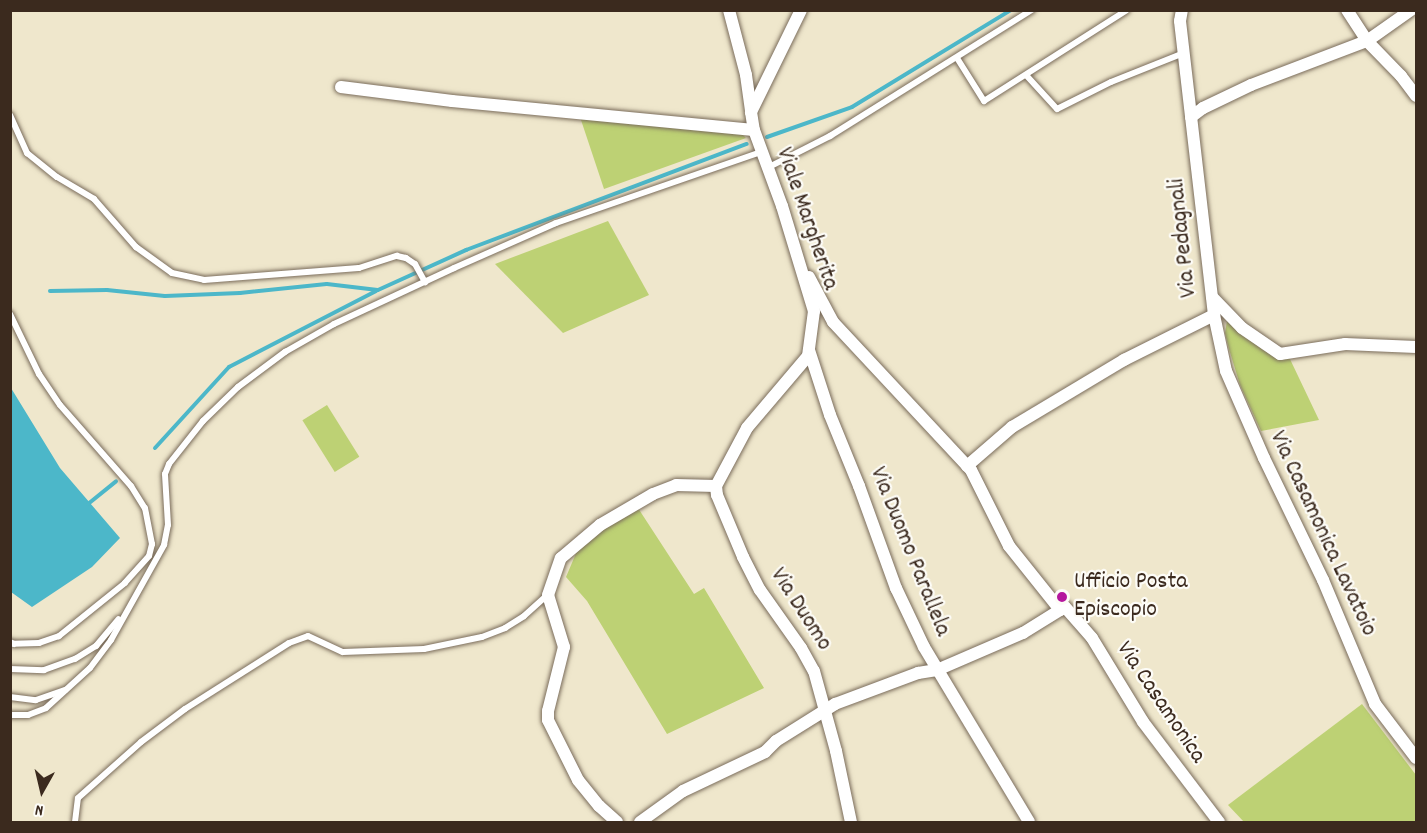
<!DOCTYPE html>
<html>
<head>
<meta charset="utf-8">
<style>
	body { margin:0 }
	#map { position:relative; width:1427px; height:833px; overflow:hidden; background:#efe7cc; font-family:Dekko,sans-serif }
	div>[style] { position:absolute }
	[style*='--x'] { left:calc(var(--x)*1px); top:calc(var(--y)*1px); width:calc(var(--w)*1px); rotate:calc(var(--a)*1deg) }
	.green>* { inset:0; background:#bdd174; transform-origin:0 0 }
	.water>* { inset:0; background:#4cb7c9 }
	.stream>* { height:4px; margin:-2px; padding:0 2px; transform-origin:2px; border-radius:2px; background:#4cb7c9 }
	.roads { filter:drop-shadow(0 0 2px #7a6c5b) drop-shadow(0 0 2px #7a6c5b) }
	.lane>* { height:6px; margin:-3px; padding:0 3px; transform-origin:3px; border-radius:3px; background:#fff }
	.street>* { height:12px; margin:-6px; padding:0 6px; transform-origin:6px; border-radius:6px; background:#fff }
	.dots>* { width:16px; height:16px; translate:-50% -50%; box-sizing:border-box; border:3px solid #fdfcf7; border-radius:50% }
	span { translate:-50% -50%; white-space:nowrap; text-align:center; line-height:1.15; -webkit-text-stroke:4.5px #fdfcf7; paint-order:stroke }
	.street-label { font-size:24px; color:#3b2a1e }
	.poi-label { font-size:24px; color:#3b2a1e }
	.left { translate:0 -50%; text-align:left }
	.frame { position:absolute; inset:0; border:12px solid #3b2a1e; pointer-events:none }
	.north { position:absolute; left:12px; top:761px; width:60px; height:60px; -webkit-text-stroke:4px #fdfcf7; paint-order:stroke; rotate:188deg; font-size:16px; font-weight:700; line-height:24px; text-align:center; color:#3b2a1e }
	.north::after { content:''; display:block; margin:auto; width:21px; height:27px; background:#3b2a1e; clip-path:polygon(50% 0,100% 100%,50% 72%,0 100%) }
</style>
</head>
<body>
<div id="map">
	<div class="green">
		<i style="clip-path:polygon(580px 117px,741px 133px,746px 138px,604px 189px)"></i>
		<i style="clip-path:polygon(608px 221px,649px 295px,563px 333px,495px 264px)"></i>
		<i style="clip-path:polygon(1227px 321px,1263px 350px,1289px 357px,1319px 420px,1261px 431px,1240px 385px,1229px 349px,1225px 333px)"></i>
		<i style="left:327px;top:405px;width:61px;height:29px;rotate:58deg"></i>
		<i style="clip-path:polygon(638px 508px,694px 594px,704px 588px,764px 688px,667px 734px,587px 601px,566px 577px,577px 551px,589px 538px)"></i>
		<i style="clip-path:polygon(1362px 704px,1416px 775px,1416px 822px,1244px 822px,1228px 805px)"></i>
	</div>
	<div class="water">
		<i style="clip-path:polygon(11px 388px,60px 468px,120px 538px,92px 567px,32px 607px,11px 592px)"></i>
	</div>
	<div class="stream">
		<i style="--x:767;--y:137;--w:90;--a:-19.4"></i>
		<i style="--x:852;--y:107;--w:186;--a:-31.4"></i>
		<i style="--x:50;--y:291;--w:57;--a:-1"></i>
		<i style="--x:107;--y:290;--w:58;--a:5.9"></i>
		<i style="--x:165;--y:296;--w:75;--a:-2.3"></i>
		<i style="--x:240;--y:293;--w:87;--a:-5.9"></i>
		<i style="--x:327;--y:284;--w:51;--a:6.7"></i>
		<i style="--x:378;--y:290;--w:97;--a:-24.4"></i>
		<i style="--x:466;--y:250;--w:300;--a:-20.7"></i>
		<i style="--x:155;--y:448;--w:110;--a:-47.6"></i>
		<i style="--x:229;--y:367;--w:165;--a:-27.3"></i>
		<i style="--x:88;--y:504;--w:36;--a:-39"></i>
	</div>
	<div class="roads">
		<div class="lane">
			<i style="--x:957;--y:58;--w:51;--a:57.9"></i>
			<i style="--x:984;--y:101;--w:169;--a:-32.5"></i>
			<i style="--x:1026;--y:75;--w:46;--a:47.6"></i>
			<i style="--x:1057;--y:109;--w:60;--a:-26.6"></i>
			<i style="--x:1111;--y:82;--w:79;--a:-21.7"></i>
			<i style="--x:10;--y:115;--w:42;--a:65.9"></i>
			<i style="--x:27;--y:153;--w:38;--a:39"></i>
			<i style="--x:57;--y:177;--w:43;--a:30.7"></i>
			<i style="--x:94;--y:199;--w:64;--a:48.8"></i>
			<i style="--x:136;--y:247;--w:44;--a:35.8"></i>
			<i style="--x:172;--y:273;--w:33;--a:12"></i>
			<i style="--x:204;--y:280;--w:155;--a:-4.4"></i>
			<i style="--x:359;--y:268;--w:40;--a:-18"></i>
			<i style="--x:397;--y:256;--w:9;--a:13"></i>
			<i style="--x:406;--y:258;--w:11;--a:34"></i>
			<i style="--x:415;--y:264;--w:21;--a:61"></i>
			<i style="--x:767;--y:168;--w:71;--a:-26.9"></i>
			<i style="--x:830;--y:136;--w:238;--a:-32"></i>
			<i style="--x:10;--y:314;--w:67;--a:64.2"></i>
			<i style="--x:39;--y:374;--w:37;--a:56"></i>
			<i style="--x:60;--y:405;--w:108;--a:48.8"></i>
			<i style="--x:131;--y:486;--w:26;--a:58"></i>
			<i style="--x:145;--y:508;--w:37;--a:79"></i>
			<i style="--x:152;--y:544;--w:12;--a:104"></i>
			<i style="--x:149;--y:556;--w:36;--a:132"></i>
			<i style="--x:125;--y:583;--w:85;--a:141.2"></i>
			<i style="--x:59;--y:636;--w:21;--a:161"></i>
			<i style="--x:39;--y:643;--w:25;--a:178"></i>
			<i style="--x:14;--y:644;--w:4;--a:-153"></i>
			<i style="--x:10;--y:669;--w:34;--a:2"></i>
			<i style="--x:44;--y:670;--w:33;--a:-20"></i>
			<i style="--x:75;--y:659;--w:25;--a:-32"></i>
			<i style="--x:96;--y:646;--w:35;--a:-50"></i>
			<i style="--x:10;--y:697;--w:26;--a:7"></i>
			<i style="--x:36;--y:700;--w:31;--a:-19"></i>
			<i style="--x:10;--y:715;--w:18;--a:0"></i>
			<i style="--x:28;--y:715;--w:19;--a:-21"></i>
			<i style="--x:46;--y:708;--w:59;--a:-42.3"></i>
			<i style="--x:90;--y:668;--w:35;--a:-53"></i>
			<i style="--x:111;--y:640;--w:109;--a:-60.8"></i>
			<i style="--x:164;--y:545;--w:20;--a:-79"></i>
			<i style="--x:168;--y:525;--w:51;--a:-93.4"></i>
			<i style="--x:165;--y:474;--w:11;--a:-68"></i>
			<i style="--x:169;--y:464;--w:55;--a:-51.7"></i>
			<i style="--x:203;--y:421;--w:49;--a:-44.2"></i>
			<i style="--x:238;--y:387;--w:59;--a:-36.7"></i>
			<i style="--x:285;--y:352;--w:56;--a:-29.7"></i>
			<i style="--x:334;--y:324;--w:132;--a:-25"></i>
			<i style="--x:454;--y:268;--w:111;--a:-23.8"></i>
			<i style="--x:556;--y:223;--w:217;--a:-19.1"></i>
			<i style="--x:75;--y:822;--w:24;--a:-83"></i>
			<i style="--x:78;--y:798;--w:84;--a:-41.6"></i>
			<i style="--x:141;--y:742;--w:55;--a:-36.9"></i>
			<i style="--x:185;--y:709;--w:123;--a:-32.4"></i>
			<i style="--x:289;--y:643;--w:20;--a:-20"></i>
			<i style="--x:308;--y:636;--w:38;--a:25"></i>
			<i style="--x:343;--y:652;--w:81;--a:-2.1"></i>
			<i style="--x:424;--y:649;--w:59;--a:-11.7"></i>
			<i style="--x:482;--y:637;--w:25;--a:-21"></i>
			<i style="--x:505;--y:628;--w:22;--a:-32"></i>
			<i style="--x:524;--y:616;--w:31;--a:-42"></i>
		</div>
		<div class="street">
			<i style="--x:729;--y:10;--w:67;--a:75.3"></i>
			<i style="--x:746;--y:75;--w:36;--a:82"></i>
			<i style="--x:801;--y:10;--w:114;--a:116.1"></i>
			<i style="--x:751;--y:112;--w:18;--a:81"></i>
			<i style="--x:754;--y:130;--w:81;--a:69.8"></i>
			<i style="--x:782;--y:206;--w:110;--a:73.1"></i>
			<i style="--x:814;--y:311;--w:45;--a:97.6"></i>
			<i style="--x:808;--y:356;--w:94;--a:130.3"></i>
			<i style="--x:747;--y:428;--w:66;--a:118.1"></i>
			<i style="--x:716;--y:486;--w:9;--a:84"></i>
			<i style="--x:717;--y:495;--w:67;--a:67.2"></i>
			<i style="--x:743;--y:557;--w:37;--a:63"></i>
			<i style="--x:760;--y:590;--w:71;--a:54.7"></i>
			<i style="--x:801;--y:648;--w:26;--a:61"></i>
			<i style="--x:814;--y:671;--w:83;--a:74.6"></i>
			<i style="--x:836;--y:751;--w:73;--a:78.1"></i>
			<i style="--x:1347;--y:10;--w:37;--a:57"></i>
			<i style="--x:1367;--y:41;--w:49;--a:45.8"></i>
			<i style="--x:1401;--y:76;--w:25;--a:53"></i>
			<i style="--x:341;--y:87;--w:112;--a:7.2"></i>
			<i style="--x:452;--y:101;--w:303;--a:5.5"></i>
			<i style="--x:1191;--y:117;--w:15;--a:-37"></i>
			<i style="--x:1203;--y:108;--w:53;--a:-25.6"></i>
			<i style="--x:1251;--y:85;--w:124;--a:-20.8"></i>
			<i style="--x:1367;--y:41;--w:54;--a:-35.2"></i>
			<i style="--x:809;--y:277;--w:51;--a:61.9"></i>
			<i style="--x:833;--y:322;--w:202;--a:47"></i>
			<i style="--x:971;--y:470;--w:85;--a:63.4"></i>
			<i style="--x:1009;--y:546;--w:82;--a:51.4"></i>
			<i style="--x:1212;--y:297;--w:43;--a:45.9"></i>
			<i style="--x:1242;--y:328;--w:46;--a:34.4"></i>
			<i style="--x:1280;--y:354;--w:66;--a:-8.7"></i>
			<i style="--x:1345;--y:344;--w:71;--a:2.4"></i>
			<i style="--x:1214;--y:315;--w:57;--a:77.9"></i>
			<i style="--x:1226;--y:371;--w:95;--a:66.4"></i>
			<i style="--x:1264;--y:458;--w:136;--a:64.2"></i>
			<i style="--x:1323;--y:580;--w:134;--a:67.2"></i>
			<i style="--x:1375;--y:704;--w:68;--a:52.8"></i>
			<i style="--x:809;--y:350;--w:68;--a:72.1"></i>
			<i style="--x:830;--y:415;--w:77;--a:67.8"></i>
			<i style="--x:859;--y:486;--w:109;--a:70.1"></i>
			<i style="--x:896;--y:588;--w:65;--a:64.6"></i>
			<i style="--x:924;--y:647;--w:204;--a:59"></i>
			<i style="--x:967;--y:466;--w:60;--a:-40.9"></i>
			<i style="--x:1012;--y:427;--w:131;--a:-30.9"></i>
			<i style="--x:1124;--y:360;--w:101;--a:-26.6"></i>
			<i style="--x:1214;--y:315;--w:296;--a:-96.6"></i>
			<i style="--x:1180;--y:21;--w:11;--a:-80"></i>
			<i style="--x:617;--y:822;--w:24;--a:-138"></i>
			<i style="--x:599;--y:806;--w:33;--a:-129"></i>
			<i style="--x:578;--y:780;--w:67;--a:-116.6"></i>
			<i style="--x:548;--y:720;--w:9;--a:-90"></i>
			<i style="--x:548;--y:711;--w:66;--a:-76"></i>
			<i style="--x:564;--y:647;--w:54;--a:-107.1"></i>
			<i style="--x:548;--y:595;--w:39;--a:-71"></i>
			<i style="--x:561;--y:558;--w:51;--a:-40.2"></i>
			<i style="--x:600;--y:525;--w:61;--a:-30.3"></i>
			<i style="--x:653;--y:494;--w:25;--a:-21"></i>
			<i style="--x:676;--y:485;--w:40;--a:1.4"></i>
			<i style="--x:640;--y:822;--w:53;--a:-35.8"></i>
			<i style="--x:683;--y:791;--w:91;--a:-25.4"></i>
			<i style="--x:765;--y:752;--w:16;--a:-45"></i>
			<i style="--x:776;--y:741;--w:70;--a:-32.1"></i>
			<i style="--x:835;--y:704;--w:89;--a:-20.5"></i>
			<i style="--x:918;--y:673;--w:19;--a:-9"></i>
			<i style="--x:937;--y:670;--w:94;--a:-23.3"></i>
			<i style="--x:1023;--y:633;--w:49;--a:-31.8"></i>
			<i style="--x:1065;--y:607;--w:41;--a:48.9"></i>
			<i style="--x:1092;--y:638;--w:98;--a:58.7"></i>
			<i style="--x:1143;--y:722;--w:126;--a:52.8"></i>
		</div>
	</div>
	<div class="dots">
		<i style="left:1062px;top:597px;background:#b5179e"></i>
	</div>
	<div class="street-label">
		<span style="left:806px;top:219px;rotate:71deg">Viale Margherita</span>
		<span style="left:1184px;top:238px;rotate:-96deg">Via Pedagnali</span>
		<span style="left:1322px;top:534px;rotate:65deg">Via Casamonica Lavatoio</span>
		<span style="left:909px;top:552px;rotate:68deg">Via Duomo Parallela</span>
		<span style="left:800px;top:610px;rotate:57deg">Via Duomo</span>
		<span style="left:1160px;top:703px;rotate:56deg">Via Casamonica</span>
	</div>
	<div class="poi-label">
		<span class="left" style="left:1074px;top:597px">Ufficio Posta<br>Episcopio</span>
	</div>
	<div class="frame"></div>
	<div class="north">N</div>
</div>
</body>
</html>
